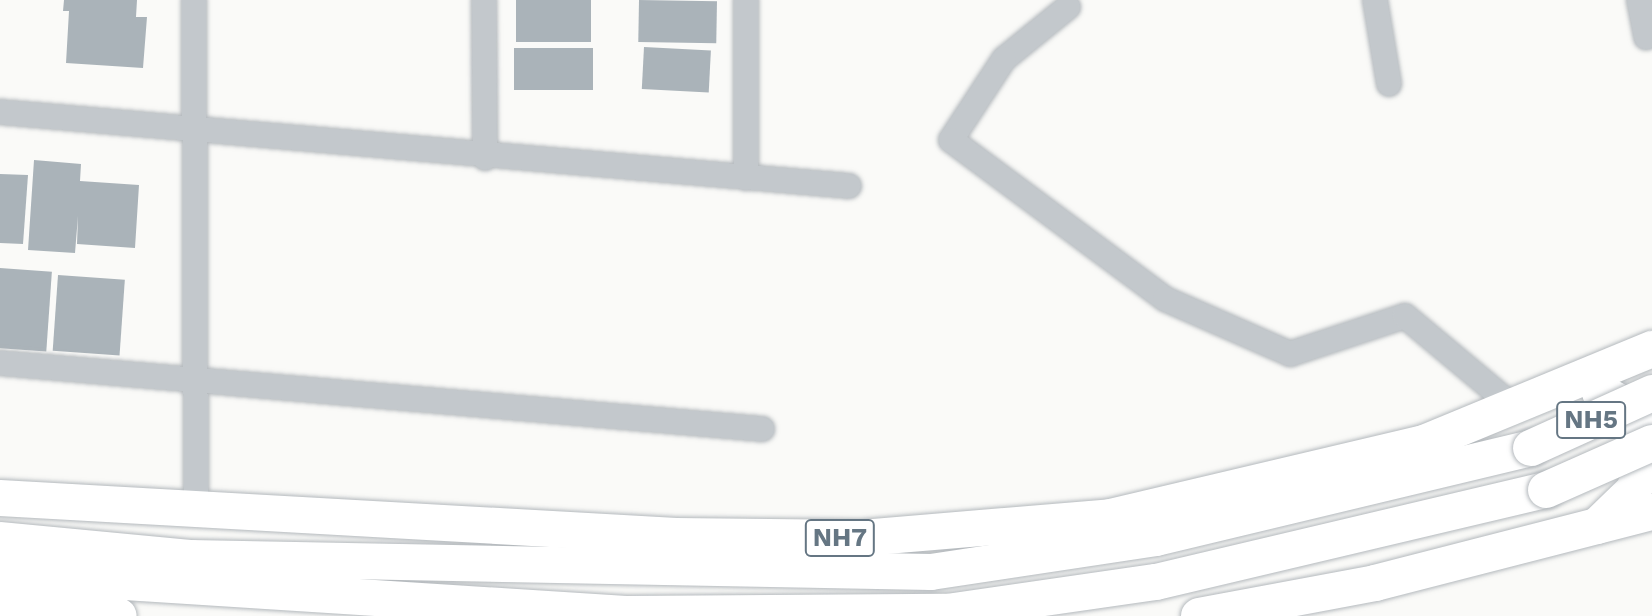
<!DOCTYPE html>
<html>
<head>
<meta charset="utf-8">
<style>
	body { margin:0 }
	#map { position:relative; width:1652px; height:616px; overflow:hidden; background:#fafaf8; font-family:"Work Sans",sans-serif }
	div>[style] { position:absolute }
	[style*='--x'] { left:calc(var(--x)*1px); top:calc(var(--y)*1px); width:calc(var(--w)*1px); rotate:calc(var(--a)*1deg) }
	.building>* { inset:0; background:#aab3b9; transform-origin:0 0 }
	.roads { filter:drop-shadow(0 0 2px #b4b9bd) drop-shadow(0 0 2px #b4b9bd) }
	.minor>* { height:24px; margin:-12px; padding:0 12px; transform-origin:12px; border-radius:12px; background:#c3c8cc }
	.highway>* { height:36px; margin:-18px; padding:0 18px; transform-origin:18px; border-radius:18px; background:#fff }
	.bridges { filter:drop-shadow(0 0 2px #b4b9bd) drop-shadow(0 0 2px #b4b9bd) }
	.highway-bridge>* { height:36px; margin:-18px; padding:0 18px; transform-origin:18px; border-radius:18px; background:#fff }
	span { translate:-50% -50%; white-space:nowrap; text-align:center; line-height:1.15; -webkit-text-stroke:8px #fff; paint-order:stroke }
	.shield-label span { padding:2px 6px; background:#fff; border:2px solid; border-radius:6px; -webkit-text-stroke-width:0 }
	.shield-label { font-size:26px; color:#657683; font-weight:700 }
</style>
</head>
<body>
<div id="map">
	<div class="building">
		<i style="clip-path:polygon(64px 0,137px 0,136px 17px,147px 17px,143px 68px,66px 63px,69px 11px,63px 11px)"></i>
		<i style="left:516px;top:0;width:75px;height:42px"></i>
		<i style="left:639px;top:0;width:78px;height:42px;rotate:1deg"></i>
		<i style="left:644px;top:47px;width:67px;height:42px;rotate:3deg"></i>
		<i style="left:593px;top:48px;width:42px;height:79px;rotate:90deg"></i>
		<i style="clip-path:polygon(34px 160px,81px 164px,80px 181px,139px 185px,135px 248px,77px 244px,78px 216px,75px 253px,28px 250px)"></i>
		<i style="clip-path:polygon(0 174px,28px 175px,23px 244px,0 243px)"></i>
		<i style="left:0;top:268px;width:52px;height:80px;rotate:4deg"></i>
		<i style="left:58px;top:275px;width:67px;height:76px;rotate:4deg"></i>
	</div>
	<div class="roads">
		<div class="minor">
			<i style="--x:194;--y:0;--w:513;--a:89.78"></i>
			<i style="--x:484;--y:0;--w:158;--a:89.6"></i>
			<i style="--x:1375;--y:0;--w:85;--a:80.5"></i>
			<i style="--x:1639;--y:0;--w:38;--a:79"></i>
			<i style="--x:1068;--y:7;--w:82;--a:140.9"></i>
			<i style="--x:1004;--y:59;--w:97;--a:123.2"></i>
			<i style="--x:951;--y:140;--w:267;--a:36.6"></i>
			<i style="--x:1165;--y:299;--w:137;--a:23.7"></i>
			<i style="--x:1290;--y:354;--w:121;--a:-18.3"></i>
			<i style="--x:1405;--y:316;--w:142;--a:39.9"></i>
			<i style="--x:0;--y:112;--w:852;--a:4.98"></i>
			<i style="--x:746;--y:178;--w:178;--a:-90"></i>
			<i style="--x:0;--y:363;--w:765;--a:4.95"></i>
		</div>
		<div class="highway">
			<i style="--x:0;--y:498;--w:677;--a:3.22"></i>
			<i style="--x:676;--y:536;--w:186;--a:0.6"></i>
			<i style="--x:862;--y:538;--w:250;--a:-4.8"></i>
			<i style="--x:1111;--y:517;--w:322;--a:-13.3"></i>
			<i style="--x:1424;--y:443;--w:247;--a:-22.4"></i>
			<i style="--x:1597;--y:526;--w:50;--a:-44.2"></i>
			<i style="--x:1633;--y:491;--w:19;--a:-65"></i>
			<i style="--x:1641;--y:474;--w:33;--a:-85"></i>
			<i style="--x:1644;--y:441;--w:14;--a:-94"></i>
			<i style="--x:1643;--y:427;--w:40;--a:-136"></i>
			<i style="--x:1614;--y:399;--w:15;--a:-157"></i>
			<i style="--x:0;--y:540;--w:191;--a:5.4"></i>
			<i style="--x:190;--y:558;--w:741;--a:1.08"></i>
			<i style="--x:931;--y:572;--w:228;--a:-8.6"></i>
			<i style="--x:1156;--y:538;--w:386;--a:-13.5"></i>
			<i style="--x:0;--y:574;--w:627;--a:3.66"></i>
			<i style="--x:626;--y:614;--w:321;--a:-0.4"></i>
			<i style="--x:947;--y:612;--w:211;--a:-8.2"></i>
			<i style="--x:1156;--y:582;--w:401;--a:-13.3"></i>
			<i style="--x:0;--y:606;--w:119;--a:4.8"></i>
			<i style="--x:1199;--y:616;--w:179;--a:-10.6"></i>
			<i style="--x:1375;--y:583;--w:286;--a:-14.4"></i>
		</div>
	</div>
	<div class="bridges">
		<div class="highway-bridge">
			<i style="--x:1531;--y:448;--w:133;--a:-24.4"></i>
			<i style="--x:1546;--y:490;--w:116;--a:-23.9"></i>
		</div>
	</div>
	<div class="shield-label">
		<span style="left:1591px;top:420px">NH5</span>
		<span style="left:840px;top:538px">NH7</span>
	</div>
</div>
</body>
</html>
